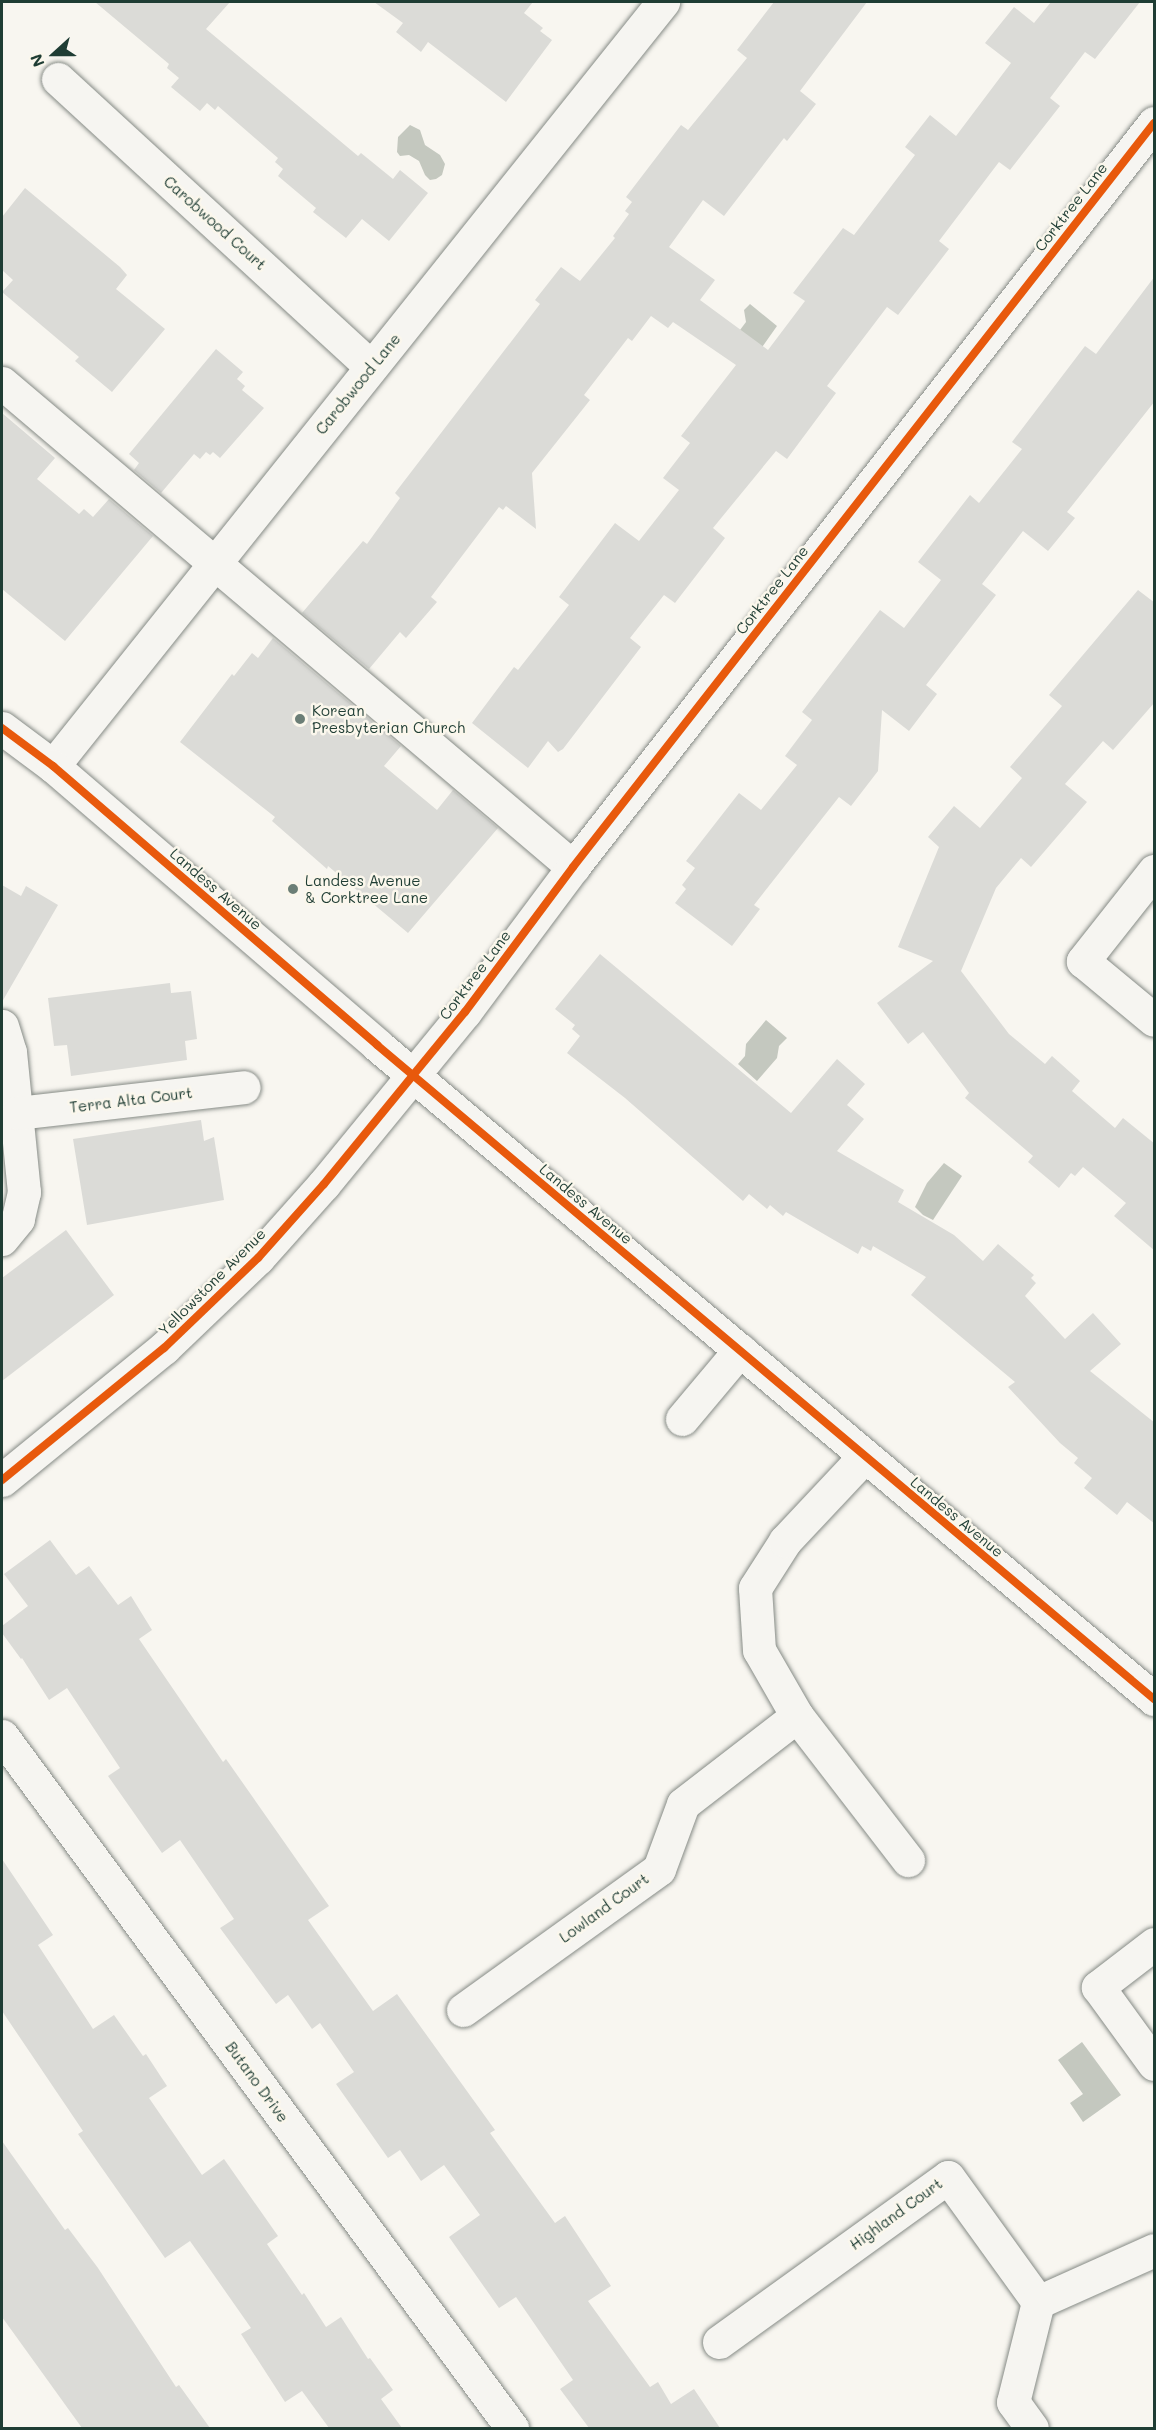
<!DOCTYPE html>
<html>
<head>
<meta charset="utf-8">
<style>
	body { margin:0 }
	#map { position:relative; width:1156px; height:2430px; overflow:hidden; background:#f8f6f0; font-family:Mali,sans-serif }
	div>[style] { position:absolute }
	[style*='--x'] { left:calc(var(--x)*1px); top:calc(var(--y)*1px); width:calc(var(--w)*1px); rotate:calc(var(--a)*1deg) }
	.water>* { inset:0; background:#c4c8bf }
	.building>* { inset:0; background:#dbdbd7 }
	.roads { filter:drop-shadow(0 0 2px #868b86) drop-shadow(0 0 2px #868b86) }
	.minor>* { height:33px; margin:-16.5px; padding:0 16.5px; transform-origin:16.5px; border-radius:16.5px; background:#f6f5f1 }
	.major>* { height:33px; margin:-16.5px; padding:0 16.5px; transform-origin:16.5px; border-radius:16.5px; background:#f6f5f1 }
	.cycleway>* { height:8px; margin:-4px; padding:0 4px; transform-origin:4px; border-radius:4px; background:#e8590c }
	.dots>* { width:16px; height:16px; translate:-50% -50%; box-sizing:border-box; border:3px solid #fbf7ec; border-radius:50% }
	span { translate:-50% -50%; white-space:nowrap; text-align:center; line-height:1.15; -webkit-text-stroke:5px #fbf7ec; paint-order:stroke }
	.street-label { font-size:15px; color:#1f3d34 }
	.poi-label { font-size:15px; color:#1f3d34 }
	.left { translate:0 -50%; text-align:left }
	.frame { position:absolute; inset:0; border:3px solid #1f3d34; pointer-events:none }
	.north { position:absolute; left:24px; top:24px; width:60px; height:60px; -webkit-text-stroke:4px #fbf7ec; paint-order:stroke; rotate:249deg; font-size:16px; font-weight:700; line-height:24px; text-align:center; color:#1f3d34 }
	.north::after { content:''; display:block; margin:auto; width:21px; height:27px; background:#1f3d34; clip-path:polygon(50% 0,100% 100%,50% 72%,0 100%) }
</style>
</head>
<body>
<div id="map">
	<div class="water">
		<i style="clip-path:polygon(410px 125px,420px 130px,425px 145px,440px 155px,445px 164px,442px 175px,436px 179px,430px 180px,425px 175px,419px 161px,409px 155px,400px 156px,397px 152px,398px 137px)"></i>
		<i style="clip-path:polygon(750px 304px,777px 326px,748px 367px,725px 350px,746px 322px,744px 310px)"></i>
		<i style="clip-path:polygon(766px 1020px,787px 1038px,779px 1046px,777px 1058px,757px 1081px,738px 1064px,745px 1056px,746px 1044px)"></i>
		<i style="clip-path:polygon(944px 1163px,962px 1176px,933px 1220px,923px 1215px,915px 1207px,927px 1183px)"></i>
		<i style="clip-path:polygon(1082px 2042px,1121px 2095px,1083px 2122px,1070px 2103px,1083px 2094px,1058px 2060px)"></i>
	</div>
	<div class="building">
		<i style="clip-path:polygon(95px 2px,230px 2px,206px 29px,358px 156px,361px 153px,393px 179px,400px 170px,428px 193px,389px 241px,362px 219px,346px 238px,313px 212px,316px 208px,278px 176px,283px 169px,275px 162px,278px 158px,218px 106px,215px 110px,207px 103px,200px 111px,171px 87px,179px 78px,167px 68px,169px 64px)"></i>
		<i style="clip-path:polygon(374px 2px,533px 2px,524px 13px,543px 28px,540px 31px,552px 40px,506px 102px,428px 42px,421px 52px,396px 32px,403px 23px)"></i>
		<i style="clip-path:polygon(774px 2px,867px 2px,800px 91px,816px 104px,787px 141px,784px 138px,724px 216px,703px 200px,669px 247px,715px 280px,700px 300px,768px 350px,805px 301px,793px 293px,843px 228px,854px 235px,915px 155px,905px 147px,930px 115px,956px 136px,1011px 63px,985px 43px,1014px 7px,1034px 23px,1051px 2px,1140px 2px,1095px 59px,1085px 52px,1050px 98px,1060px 106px,1010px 170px,999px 162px,939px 241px,949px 249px,898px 315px,887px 307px,827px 386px,836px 393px,787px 459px,776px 451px,713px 528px,725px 538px,675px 603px,664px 595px,630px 638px,641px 647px,563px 749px,558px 752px,548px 741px,528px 768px,472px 723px,514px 667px,518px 670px,569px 605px,559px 597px,615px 523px,639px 541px,679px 490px,663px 478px,690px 443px,681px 436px,736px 365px,673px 322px,668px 328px,651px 316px,632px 341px,628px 338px,584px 395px,590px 400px,532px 473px,536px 529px,506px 506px,503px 510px,499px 507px,431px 597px,437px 602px,406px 638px,400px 632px,369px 669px,302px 613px,363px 541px,367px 544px,400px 498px,395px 493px,540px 304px,535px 300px,561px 267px,580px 281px,615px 238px,613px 236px,629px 214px,625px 211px,632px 202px,626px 197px,681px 125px,688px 130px,747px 58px,737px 50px)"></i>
		<i style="clip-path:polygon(25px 188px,120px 267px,127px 275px,116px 289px,165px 329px,112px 392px,75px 361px,79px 357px,2px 292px,13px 280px,2px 270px,2px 217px)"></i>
		<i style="clip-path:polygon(1155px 276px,1155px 401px,1067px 512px,1075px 518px,1048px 551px,1023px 531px,982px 584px,996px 595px,926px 685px,937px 694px,909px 731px,882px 710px,878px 771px,851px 806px,839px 797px,754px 905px,760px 909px,732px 946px,675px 903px,686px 889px,682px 885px,695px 868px,686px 861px,739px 793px,761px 810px,797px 765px,785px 756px,812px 720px,802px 712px,880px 610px,904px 628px,941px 580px,918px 562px,970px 495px,979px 503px,1022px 449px,1012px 442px,1085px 346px,1096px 354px)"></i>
		<i style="clip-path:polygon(216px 349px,243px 372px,237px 379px,245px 386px,242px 390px,264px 408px,220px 458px,213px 452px,210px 455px,206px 452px,200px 459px,194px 454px,161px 493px,134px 470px,139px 463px,129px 454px)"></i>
		<i style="clip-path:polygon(2px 413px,55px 458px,37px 479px,79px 514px,84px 509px,93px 517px,109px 499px,153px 536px,65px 641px,2px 589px)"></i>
		<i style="clip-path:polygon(1138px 590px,1155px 603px,1155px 702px,1113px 750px,1103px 741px,1065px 784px,1087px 802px,1031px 867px,1021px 858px,996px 888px,961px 971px,1009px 1034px,1045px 1064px,1052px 1056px,1080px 1081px,1072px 1091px,1115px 1128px,1123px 1118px,1155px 1144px,1155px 1251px,1114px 1216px,1126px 1203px,1083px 1167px,1075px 1176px,1071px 1173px,1059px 1188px,1028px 1162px,1033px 1156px,965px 1098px,969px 1093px,923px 1032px,908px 1044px,877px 1003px,933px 961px,898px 947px,939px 847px,928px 837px,954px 806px,980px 828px,1022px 778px,1010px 767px,1062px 706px,1049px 695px)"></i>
		<i style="clip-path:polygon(273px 638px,401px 746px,384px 766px,437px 810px,453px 790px,498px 828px,408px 933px,328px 866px,327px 869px,272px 821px,275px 817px,180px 742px,232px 674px,234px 676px,252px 653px,258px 658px)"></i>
		<i style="clip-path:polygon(2px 885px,21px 896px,26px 886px,58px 905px,2px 1002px)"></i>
		<i style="clip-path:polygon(600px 954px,791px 1113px,837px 1059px,865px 1084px,847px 1105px,864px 1119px,837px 1151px,904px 1190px,898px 1202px,954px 1235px,983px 1261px,998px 1244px,1034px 1275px,1031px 1278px,1036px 1283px,1025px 1296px,1065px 1339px,1093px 1313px,1121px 1344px,1090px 1371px,1155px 1423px,1155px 1524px,1127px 1502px,1117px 1515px,1084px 1488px,1092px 1478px,1074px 1463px,1078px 1458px,1060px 1443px,1008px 1387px,1015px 1382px,911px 1295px,926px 1277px,873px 1246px,871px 1251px,862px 1246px,858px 1254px,786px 1212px,783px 1216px,770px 1205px,767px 1209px,749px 1194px,743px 1201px,625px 1098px,567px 1053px,580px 1036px,572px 1029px,575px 1025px,555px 1009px)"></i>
		<i style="clip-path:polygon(170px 983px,171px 993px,191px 991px,197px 1039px,185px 1041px,187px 1060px,71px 1076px,67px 1045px,54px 1046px,48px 998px)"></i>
		<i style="clip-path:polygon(201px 1120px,204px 1141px,214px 1137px,224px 1200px,87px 1225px,73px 1139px)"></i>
		<i style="clip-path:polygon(66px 1230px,114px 1295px,2px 1381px,2px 1278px)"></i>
		<i style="clip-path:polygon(50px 1540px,76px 1575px,89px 1566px,118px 1605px,131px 1596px,152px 1630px,139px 1639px,223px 1762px,226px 1759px,329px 1906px,308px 1920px,373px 2011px,397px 1994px,495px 2130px,490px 2133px,555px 2223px,565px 2216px,611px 2286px,588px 2301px,650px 2387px,658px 2382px,671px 2404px,694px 2389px,720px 2428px,589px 2428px,560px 2389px,573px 2380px,516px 2297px,499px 2308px,449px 2237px,480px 2215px,444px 2165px,421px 2181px,400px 2150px,388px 2158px,336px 2084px,354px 2072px,320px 2023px,312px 2029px,288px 1995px,276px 2004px,220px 1928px,234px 1919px,180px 1840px,162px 1853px,108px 1776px,120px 1768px,67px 1688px,49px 1700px,22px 1658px,21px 1659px,2px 1633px,2px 1626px,28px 1606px,4px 1574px)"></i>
		<i style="clip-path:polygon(2px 1859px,53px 1935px,38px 1945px,93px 2029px,114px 2015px,143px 2056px,146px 2054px,167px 2086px,149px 2098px,202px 2175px,224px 2159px,278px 2236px,267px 2244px,302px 2295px,304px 2293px,326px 2327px,341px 2317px,368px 2359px,370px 2358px,393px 2390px,381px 2399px,402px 2428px,329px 2428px,302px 2391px,285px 2402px,241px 2334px,251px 2328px,190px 2241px,165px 2258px,78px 2134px,83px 2131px,2px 2011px)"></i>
		<i style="clip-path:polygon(2px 2141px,65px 2230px,68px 2228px,98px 2268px,176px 2387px,179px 2385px,210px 2428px,82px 2428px,2px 2317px)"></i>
	</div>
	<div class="roads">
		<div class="minor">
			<i style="--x:58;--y:79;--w:425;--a:42.6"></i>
			<i style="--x:2;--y:383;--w:749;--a:40.29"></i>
			<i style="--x:53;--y:766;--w:978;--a:-51.4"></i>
			<i style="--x:1154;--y:871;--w:115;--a:128.3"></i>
			<i style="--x:1083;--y:961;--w:92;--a:39.7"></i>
			<i style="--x:2;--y:1026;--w:27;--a:73"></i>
			<i style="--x:10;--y:1052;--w:141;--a:84.3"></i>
			<i style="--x:24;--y:1192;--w:28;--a:103"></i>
			<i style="--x:18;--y:1219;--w:26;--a:129"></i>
			<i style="--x:17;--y:1113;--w:228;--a:-6.5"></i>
			<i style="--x:682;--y:1419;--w:90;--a:-50"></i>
			<i style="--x:2;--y:1480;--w:209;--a:-39.2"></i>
			<i style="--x:164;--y:1348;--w:130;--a:-43.8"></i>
			<i style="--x:258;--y:1258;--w:99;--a:-48.3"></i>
			<i style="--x:324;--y:1184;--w:222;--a:-50.7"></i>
			<i style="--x:465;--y:1012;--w:181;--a:-53.3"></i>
			<i style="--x:573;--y:867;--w:944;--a:-52.01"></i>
			<i style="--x:797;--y:1716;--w:182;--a:52.4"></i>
			<i style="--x:2;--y:1736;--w:860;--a:53.61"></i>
			<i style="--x:1154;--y:1944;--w:71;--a:142.5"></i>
			<i style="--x:1098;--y:1987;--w:95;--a:54"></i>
			<i style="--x:463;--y:2010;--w:241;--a:-35.7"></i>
			<i style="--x:659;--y:1869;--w:69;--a:-69.7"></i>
			<i style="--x:683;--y:1804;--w:144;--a:-37.7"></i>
			<i style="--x:797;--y:1716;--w:76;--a:-119.9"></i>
			<i style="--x:759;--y:1650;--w:62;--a:-93.7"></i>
			<i style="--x:755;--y:1588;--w:56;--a:-57.4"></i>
			<i style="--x:785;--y:1541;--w:115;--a:-46.8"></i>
			<i style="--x:1038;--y:2302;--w:127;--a:-24.1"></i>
			<i style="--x:719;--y:2342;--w:282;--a:-35.8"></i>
			<i style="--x:948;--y:2177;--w:154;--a:54.2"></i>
			<i style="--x:1038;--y:2302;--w:103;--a:104"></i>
			<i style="--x:1013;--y:2402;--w:32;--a:54"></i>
		</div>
		<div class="major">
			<i style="--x:2;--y:728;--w:64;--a:36.7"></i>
			<i style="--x:53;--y:766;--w:428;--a:40.7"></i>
			<i style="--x:377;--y:1045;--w:1016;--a:40.09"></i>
		</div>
	</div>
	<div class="cycleway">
		<i style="--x:2;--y:728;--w:64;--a:36.7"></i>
		<i style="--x:53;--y:766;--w:428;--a:40.7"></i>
		<i style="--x:377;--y:1045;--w:1016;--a:40.09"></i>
		<i style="--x:2;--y:1480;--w:209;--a:-39.2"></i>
		<i style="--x:164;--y:1348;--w:130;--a:-43.8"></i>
		<i style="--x:258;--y:1258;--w:99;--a:-48.3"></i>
		<i style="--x:324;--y:1184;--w:222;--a:-50.7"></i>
		<i style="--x:465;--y:1012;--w:181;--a:-53.3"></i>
		<i style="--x:573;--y:867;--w:944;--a:-52.01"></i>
	</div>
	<div class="dots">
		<i style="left:300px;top:719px;background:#6b7e76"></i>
		<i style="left:293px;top:889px;background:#6b7e76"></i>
	</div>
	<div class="street-label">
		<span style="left:1071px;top:207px;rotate:-52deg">Corktree Lane</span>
		<span style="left:215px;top:223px;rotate:42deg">Carobwood Court</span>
		<span style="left:358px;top:384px;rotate:-51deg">Carobwood Lane</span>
		<span style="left:772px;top:590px;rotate:-52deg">Corktree Lane</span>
		<span style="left:216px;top:889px;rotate:41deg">Landess Avenue</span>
		<span style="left:475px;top:975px;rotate:-53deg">Corktree Lane</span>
		<span style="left:131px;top:1100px;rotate:-7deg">Terra Alta Court</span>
		<span style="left:586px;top:1204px;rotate:40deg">Landess Avenue</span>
		<span style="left:212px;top:1282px;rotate:-45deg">Yellowstone Avenue</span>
		<span style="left:957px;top:1517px;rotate:40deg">Landess Avenue</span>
		<span style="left:604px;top:1908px;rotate:-36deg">Lowland Court</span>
		<span style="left:257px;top:2082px;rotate:54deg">Butano Drive</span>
		<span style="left:896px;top:2214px;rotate:-36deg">Highland Court</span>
	</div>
	<div class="poi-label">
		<span class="left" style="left:312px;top:719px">Korean<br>Presbyterian Church</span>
		<span class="left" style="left:305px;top:889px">Landess Avenue<br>&amp; Corktree Lane</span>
	</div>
	<div class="frame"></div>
	<div class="north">N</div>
</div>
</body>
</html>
